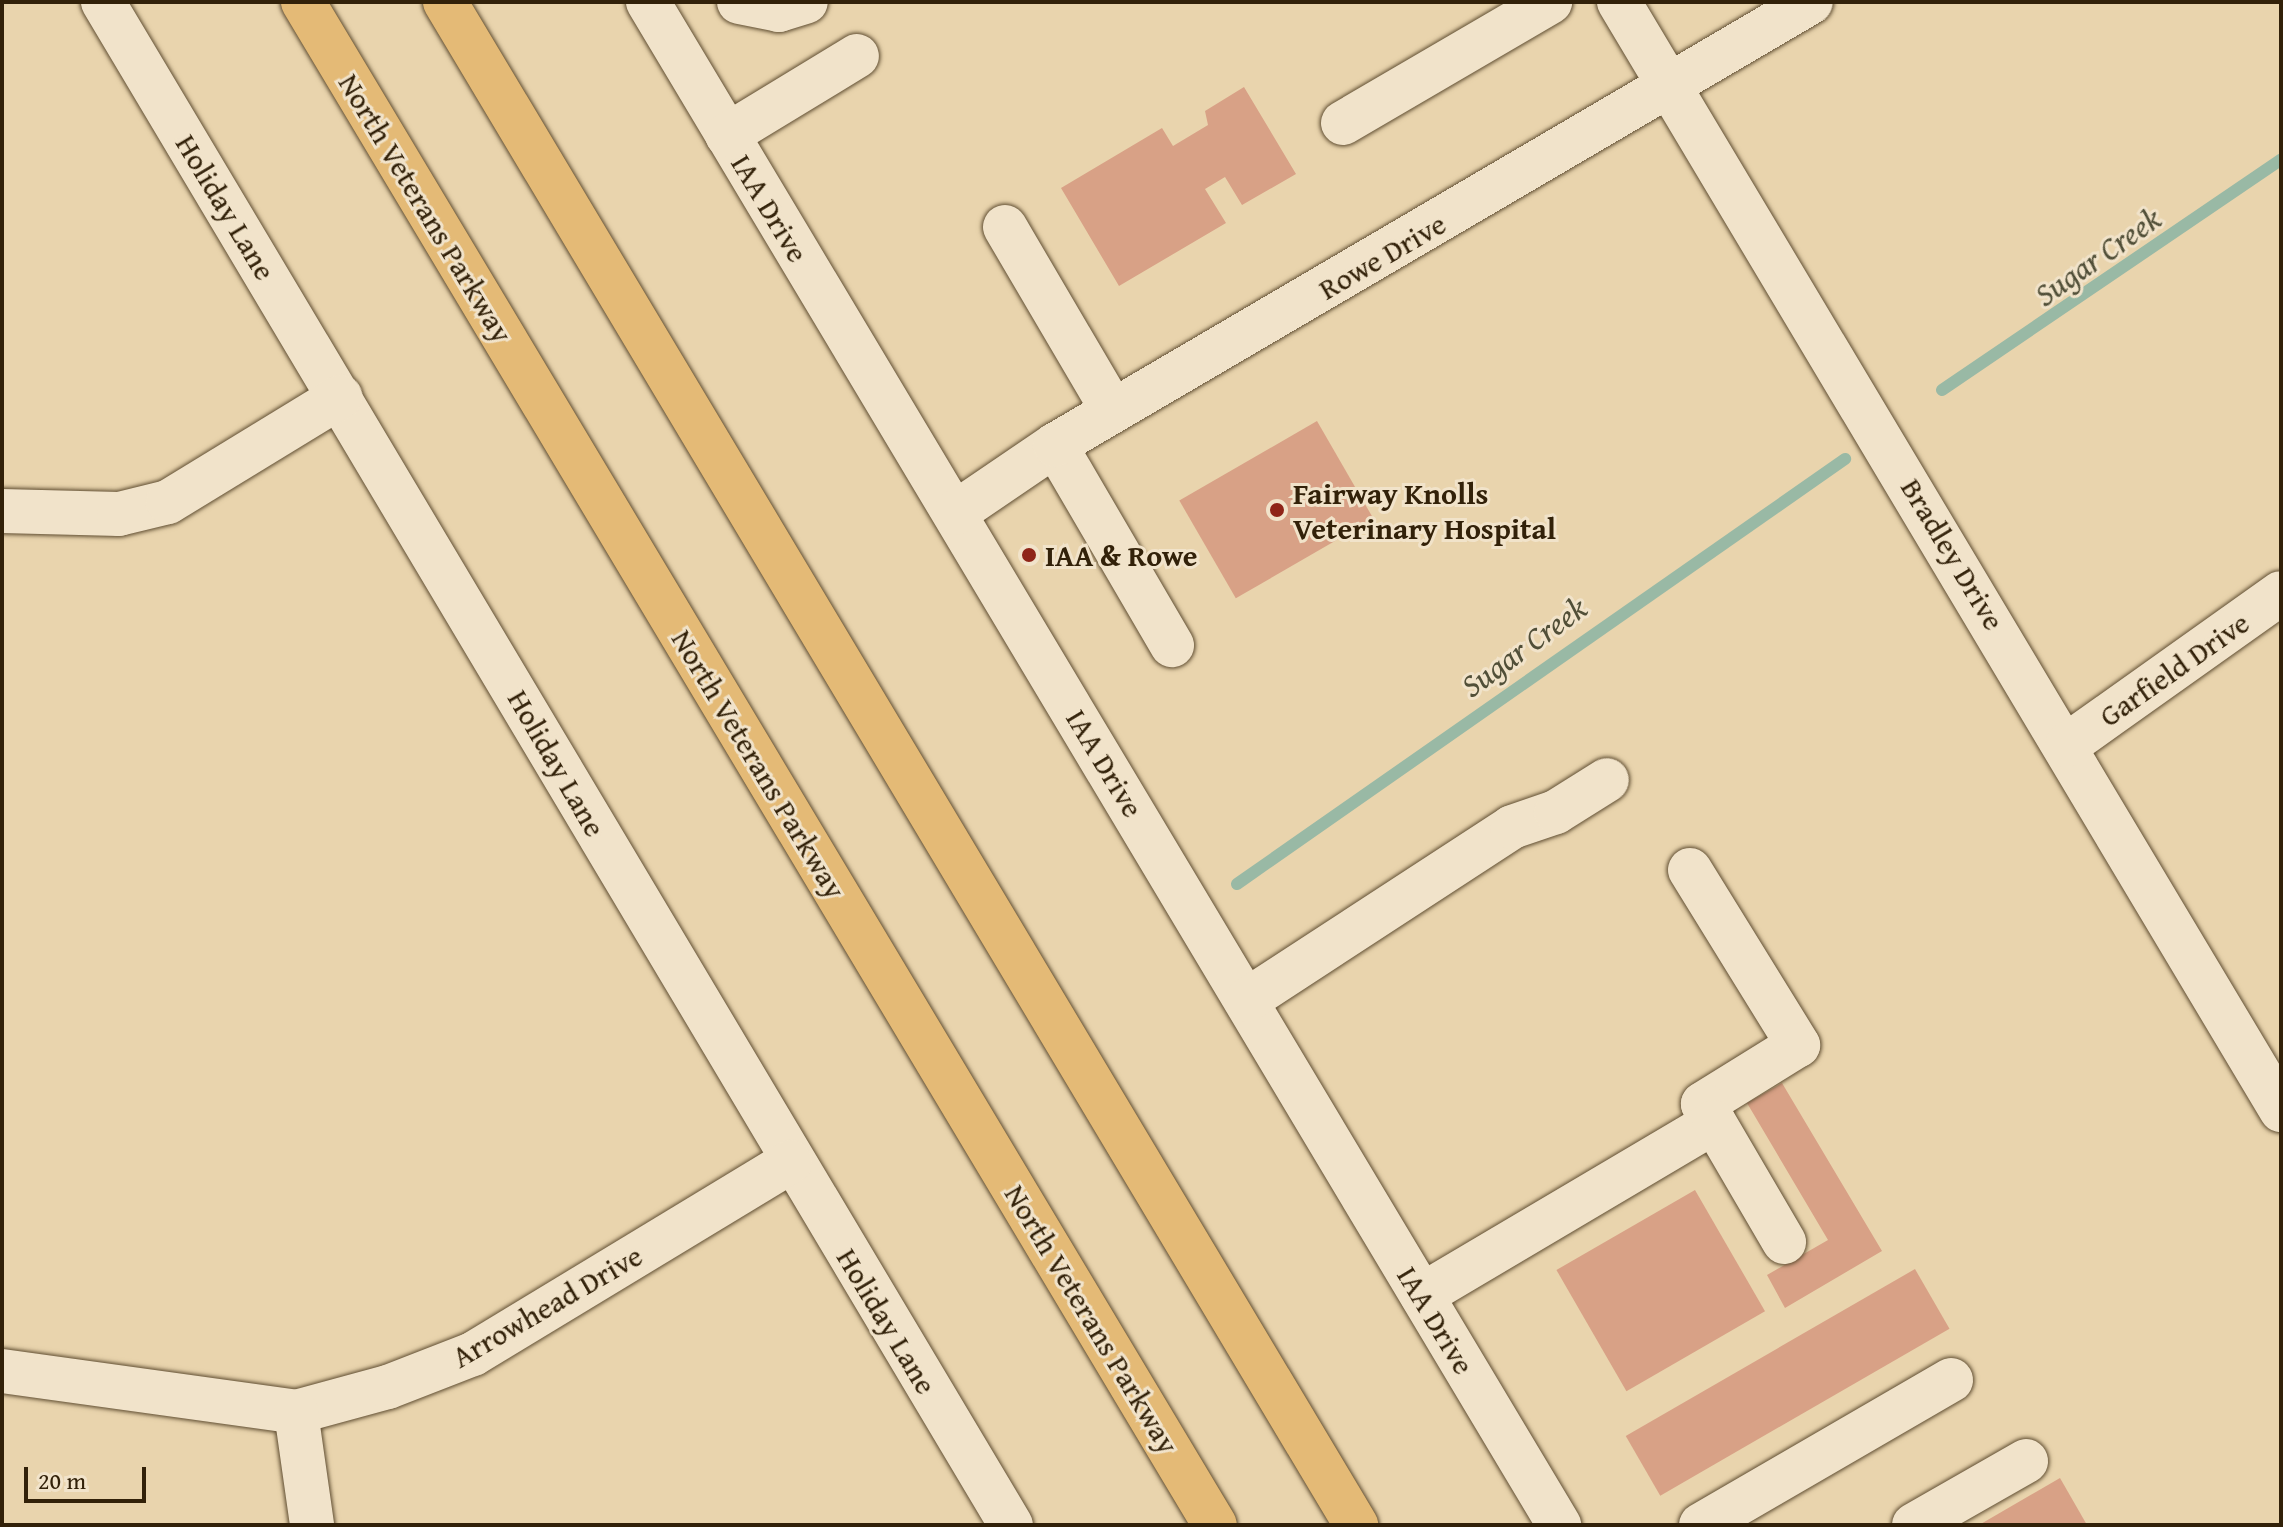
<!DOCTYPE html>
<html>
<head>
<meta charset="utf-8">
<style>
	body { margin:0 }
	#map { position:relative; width:2283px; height:1527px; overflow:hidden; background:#e9d4ad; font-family:"Gentium Book Plus",serif }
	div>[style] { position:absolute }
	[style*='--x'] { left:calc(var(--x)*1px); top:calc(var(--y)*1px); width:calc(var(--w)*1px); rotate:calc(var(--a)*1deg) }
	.stream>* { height:12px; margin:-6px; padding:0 6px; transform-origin:6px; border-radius:6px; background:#99b9a5 }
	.building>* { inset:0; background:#d8a186; transform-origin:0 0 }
	.roads { filter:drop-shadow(0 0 2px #604e32) drop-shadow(0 0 2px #604e32) }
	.minor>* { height:44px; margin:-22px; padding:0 22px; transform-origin:22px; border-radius:22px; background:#f1e3ca }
	.highway>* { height:44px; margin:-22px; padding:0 22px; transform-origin:22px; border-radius:22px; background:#e4ba76 }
	.dots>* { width:22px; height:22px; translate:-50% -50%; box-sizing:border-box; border:4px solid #f1e3ca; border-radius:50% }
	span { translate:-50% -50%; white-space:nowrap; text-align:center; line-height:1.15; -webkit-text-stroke:6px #f1e3ca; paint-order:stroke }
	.street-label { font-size:30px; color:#322109 }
	.poi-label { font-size:30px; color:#322109; font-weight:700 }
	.left { translate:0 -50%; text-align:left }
	.water-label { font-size:32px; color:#514f38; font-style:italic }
	.frame { position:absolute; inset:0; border:4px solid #322109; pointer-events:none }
	.scale { position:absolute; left:24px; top:1467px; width:122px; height:36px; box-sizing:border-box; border:4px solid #322109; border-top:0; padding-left:10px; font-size:24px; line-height:28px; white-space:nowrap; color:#322109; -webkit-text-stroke:6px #f1e3ca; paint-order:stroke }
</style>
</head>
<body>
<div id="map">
	<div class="stream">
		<i style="--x:1942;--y:390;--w:410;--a:-34.2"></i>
		<i style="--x:1237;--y:884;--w:742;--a:-34.95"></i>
	</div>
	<div class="building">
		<i style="clip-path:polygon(1244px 87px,1296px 174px,1242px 205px,1225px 177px,1205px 189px,1226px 223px,1119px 286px,1061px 188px,1162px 128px,1173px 146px,1208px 125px,1205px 111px)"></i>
		<i style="left:1317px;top:421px;width:113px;height:159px;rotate:60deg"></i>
		<i style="clip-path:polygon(1782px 1083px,1882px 1251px,1785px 1308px,1767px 1275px,1828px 1240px,1747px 1103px)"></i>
		<i style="left:1695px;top:1190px;width:140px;height:160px;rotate:60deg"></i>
		<i style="left:1915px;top:1269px;width:69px;height:334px;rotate:60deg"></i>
		<i style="clip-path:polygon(2060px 1478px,2087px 1525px,1979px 1525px)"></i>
	</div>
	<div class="roads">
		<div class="minor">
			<i style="--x:103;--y:2;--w:1773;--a:59.2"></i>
			<i style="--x:648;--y:2;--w:1775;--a:59.11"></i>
			<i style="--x:739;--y:2;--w:41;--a:11.3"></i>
			<i style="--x:779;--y:10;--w:28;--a:-17"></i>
			<i style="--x:1619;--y:2;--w:1291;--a:59.14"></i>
			<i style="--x:1343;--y:123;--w:240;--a:-30.3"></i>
			<i style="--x:727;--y:135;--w:152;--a:-31.3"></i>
			<i style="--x:1005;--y:227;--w:213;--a:59.6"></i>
			<i style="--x:1055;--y:445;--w:232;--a:59.7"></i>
			<i style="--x:2;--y:511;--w:117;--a:1.5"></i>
			<i style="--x:119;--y:514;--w:50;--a:-13.8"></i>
			<i style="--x:168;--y:502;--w:202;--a:-31.4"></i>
			<i style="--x:955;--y:513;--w:121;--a:-34.2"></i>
			<i style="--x:1055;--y:445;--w:876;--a:-30.37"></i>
			<i style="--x:2067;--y:745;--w:262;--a:-35.4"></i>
			<i style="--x:1690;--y:870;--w:206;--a:58.3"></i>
			<i style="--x:1798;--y:1045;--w:112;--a:148.2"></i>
			<i style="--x:1703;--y:1104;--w:21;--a:59"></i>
			<i style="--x:1247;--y:1000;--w:316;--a:-33.1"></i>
			<i style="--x:1512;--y:827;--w:46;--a:-18.8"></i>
			<i style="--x:1556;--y:812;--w:60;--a:-32.1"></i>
			<i style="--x:1422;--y:1295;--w:339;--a:-30.6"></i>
			<i style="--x:1714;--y:1122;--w:139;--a:59.7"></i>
			<i style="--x:2;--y:1371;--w:297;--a:7.9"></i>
			<i style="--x:296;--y:1412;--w:95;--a:-15.2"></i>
			<i style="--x:388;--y:1387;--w:91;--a:-21.2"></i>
			<i style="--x:473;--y:1354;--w:371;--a:-31.2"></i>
			<i style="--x:296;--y:1412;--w:114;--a:81.9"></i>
			<i style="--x:1701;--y:1525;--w:289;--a:-30.1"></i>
			<i style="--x:1914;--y:1525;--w:129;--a:-29.7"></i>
		</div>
		<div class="highway">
			<i style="--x:303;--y:2;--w:1775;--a:59.09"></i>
			<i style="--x:445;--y:2;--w:1775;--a:59.11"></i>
		</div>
	</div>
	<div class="dots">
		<i style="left:1277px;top:510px;background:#8f2418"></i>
		<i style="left:1029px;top:555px;background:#8f2418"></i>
	</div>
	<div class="street-label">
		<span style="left:226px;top:207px;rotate:59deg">Holiday Lane</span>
		<span style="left:426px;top:208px;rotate:59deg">North Veterans Parkway</span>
		<span style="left:770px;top:208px;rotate:59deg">IAA Drive</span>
		<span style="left:1382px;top:256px;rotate:-30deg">Rowe Drive</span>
		<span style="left:1953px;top:554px;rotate:59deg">Bradley Drive</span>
		<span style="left:2174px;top:669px;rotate:-35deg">Garfield Drive</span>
		<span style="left:557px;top:763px;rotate:60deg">Holiday Lane</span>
		<span style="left:1105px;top:763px;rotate:59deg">IAA Drive</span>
		<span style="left:759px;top:764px;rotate:59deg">North Veterans Parkway</span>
		<span style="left:547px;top:1306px;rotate:-30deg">Arrowhead Drive</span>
		<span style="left:1092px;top:1319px;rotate:59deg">North Veterans Parkway</span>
		<span style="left:1436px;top:1320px;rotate:59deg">IAA Drive</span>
		<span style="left:887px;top:1321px;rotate:59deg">Holiday Lane</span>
	</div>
	<div class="poi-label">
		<span class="left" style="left:1293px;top:510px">Fairway Knolls<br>Veterinary Hospital</span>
		<span class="left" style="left:1045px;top:555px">IAA &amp; Rowe</span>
	</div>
	<div class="water-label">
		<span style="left:2098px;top:257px;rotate:-35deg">Sugar Creek</span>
		<span style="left:1524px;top:647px;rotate:-36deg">Sugar Creek</span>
	</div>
	<div class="frame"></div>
	<div class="scale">20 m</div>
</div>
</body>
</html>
